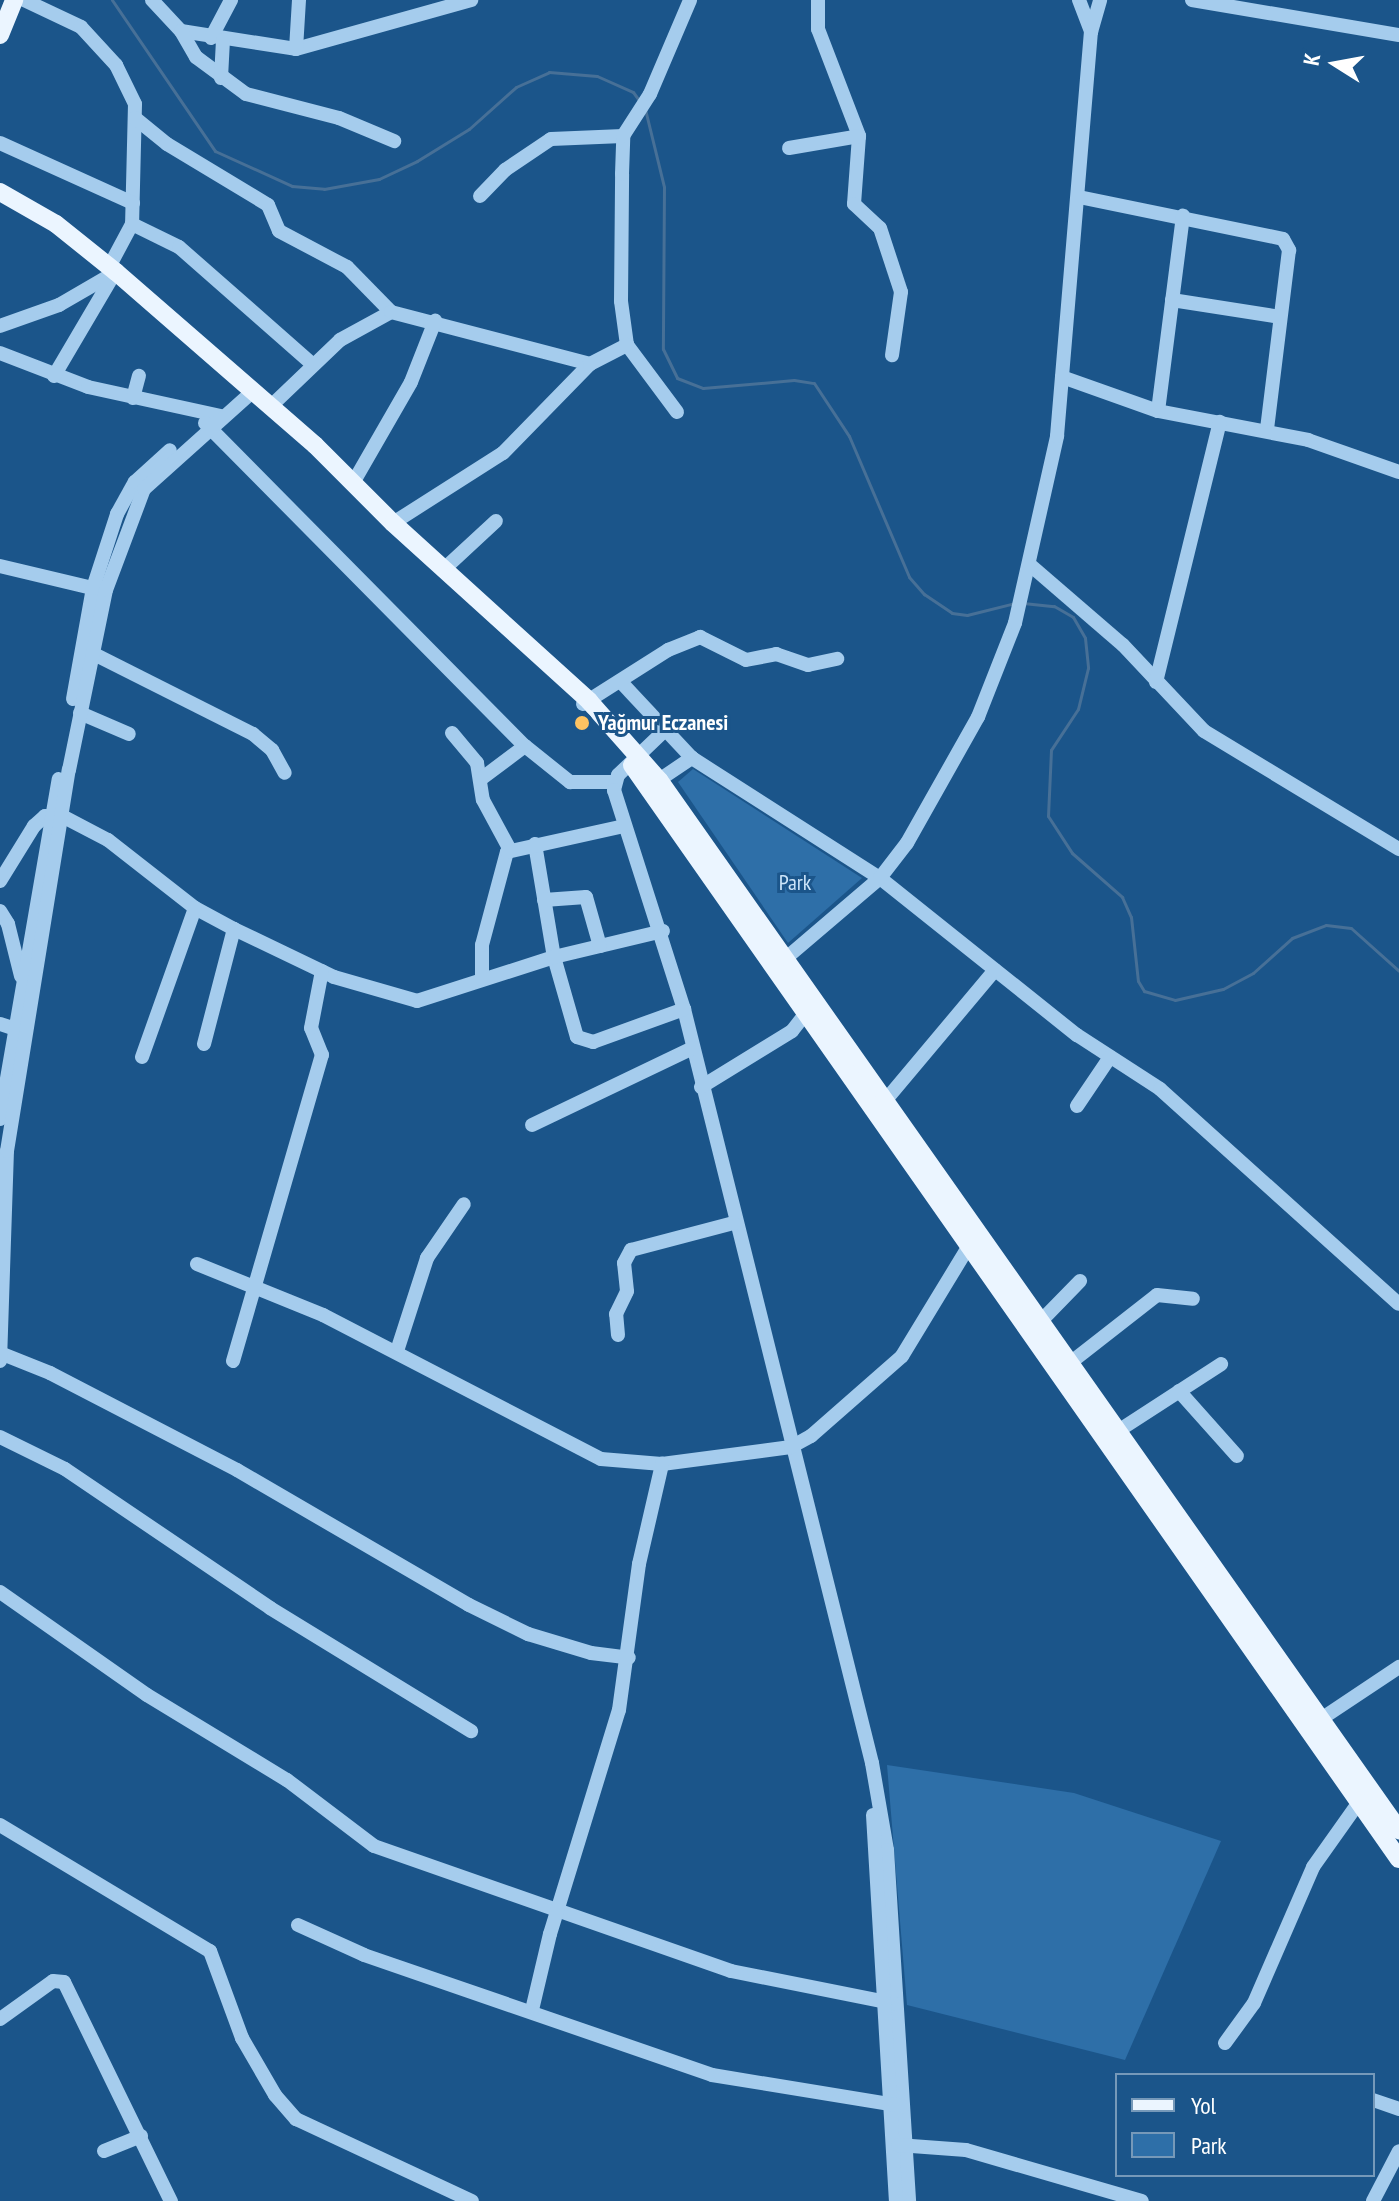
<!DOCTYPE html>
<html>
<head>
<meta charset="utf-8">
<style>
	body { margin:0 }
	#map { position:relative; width:1399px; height:2201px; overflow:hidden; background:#1b558a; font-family:"PT Sans Narrow",sans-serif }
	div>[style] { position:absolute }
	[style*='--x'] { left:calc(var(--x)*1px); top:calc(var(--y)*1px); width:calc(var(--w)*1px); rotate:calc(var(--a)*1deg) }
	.green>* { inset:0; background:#2e6fa8 }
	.stream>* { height:3px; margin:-1.5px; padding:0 1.5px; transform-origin:1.5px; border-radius:1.5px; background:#477097 }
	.minor>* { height:14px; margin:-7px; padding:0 7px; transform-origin:7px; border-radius:7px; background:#a5cced }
	.major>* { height:18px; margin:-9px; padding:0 9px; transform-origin:9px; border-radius:9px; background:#ebf5ff }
	.dots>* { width:22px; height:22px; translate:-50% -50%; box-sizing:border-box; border:4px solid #1b558a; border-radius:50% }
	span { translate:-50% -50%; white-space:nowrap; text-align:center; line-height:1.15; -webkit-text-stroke:6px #1b558a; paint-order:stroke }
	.poi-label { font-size:22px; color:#fff; font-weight:700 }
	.left { translate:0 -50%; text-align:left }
	.park-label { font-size:22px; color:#cbe4f9 }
	.legend { position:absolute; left:1115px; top:2073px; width:260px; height:104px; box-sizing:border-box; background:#1b558a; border:2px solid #7699b9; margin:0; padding:10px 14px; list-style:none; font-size:24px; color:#fff }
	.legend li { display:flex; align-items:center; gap:16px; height:40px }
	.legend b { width:40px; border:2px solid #7699b9 }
	.north { position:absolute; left:1295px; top:24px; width:80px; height:80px; -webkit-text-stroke:6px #1b558a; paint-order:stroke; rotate:281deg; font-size:22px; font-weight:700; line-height:32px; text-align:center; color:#fff }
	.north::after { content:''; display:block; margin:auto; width:28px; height:36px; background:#fff; clip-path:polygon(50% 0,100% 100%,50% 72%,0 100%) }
</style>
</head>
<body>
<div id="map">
	<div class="green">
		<i style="clip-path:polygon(693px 769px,862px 878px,788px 943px,678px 782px)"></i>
		<i style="clip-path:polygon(887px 1765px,1074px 1793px,1221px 1841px,1125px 2060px,907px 2005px)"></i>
	</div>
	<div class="stream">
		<i style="--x:112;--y:0;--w:183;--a:55.7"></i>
		<i style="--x:215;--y:151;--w:85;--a:24.4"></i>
		<i style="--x:292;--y:186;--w:32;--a:5"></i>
		<i style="--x:324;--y:189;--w:56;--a:-10.3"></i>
		<i style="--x:379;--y:179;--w:42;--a:-25.3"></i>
		<i style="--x:417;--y:161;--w:61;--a:-31.6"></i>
		<i style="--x:469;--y:129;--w:63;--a:-41.8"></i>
		<i style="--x:516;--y:87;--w:36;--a:-24"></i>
		<i style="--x:549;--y:72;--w:48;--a:4.8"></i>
		<i style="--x:597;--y:76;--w:39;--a:24"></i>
		<i style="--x:633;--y:92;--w:14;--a:54"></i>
		<i style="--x:645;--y:109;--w:80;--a:76.3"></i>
		<i style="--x:664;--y:187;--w:162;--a:90.4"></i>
		<i style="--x:663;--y:349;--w:32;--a:64"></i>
		<i style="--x:677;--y:378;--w:28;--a:21"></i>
		<i style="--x:703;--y:388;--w:91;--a:-5"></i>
		<i style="--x:794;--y:380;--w:20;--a:9"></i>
		<i style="--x:814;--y:383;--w:64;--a:56.6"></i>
		<i style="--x:849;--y:436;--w:153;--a:66.9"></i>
		<i style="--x:909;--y:577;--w:23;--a:49"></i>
		<i style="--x:924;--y:594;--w:34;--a:34"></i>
		<i style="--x:952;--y:613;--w:15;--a:8"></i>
		<i style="--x:967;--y:615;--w:49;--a:-14"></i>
		<i style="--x:1023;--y:603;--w:31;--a:6"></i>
		<i style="--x:1054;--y:606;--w:22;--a:30"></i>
		<i style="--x:1073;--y:617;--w:24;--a:60"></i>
		<i style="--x:1085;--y:638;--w:30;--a:84"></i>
		<i style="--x:1088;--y:668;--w:42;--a:103.7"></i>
		<i style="--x:1078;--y:709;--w:49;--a:123.4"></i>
		<i style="--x:1051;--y:750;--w:66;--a:92.6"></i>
		<i style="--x:1048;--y:816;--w:44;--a:57"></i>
		<i style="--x:1072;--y:853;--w:67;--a:41.3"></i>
		<i style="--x:1122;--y:897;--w:22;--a:66"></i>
		<i style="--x:1131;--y:917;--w:64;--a:83.8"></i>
		<i style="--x:1138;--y:981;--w:12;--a:59"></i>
		<i style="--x:1144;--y:991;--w:32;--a:16"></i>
		<i style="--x:1175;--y:1000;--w:49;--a:-12.9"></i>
		<i style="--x:1223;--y:989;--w:34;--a:-28"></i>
		<i style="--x:1253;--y:973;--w:52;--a:-41.9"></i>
		<i style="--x:1292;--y:938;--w:36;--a:-21"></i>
		<i style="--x:1326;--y:925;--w:25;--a:7"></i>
		<i style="--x:1351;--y:928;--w:64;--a:41.9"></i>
	</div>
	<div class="minor">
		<i style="--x:24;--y:0;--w:63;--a:25.3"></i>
		<i style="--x:81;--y:27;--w:52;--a:47.4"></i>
		<i style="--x:116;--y:65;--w:43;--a:64"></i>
		<i style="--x:135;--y:104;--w:120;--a:91.4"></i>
		<i style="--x:132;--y:224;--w:49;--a:118.1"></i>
		<i style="--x:152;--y:0;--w:42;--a:46.9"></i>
		<i style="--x:181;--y:31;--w:116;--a:8.9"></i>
		<i style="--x:296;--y:49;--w:182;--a:-15.6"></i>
		<i style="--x:818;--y:0;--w:29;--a:90"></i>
		<i style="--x:818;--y:29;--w:115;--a:69"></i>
		<i style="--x:859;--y:136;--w:68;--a:94.2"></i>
		<i style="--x:854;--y:204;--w:35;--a:43"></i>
		<i style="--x:880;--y:228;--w:67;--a:71.8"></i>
		<i style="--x:901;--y:292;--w:64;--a:98.1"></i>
		<i style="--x:1079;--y:0;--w:34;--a:69"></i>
		<i style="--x:1192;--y:0;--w:210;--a:9.6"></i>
		<i style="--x:181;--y:31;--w:30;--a:60"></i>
		<i style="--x:196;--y:57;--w:62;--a:36.5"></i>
		<i style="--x:246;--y:94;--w:96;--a:14.5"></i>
		<i style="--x:339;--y:118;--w:60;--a:22.7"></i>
		<i style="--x:211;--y:38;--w:43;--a:-62.2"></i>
		<i style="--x:296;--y:49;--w:49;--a:-86.5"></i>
		<i style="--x:221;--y:78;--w:38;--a:-87"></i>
		<i style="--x:135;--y:118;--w:41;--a:39.1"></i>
		<i style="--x:167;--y:144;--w:118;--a:31.1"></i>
		<i style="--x:268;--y:205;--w:28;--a:67"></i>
		<i style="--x:279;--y:231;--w:77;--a:27.9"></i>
		<i style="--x:347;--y:267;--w:63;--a:45.6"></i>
		<i style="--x:0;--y:143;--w:146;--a:24.3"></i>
		<i style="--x:789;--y:148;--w:71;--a:-9.7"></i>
		<i style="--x:480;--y:196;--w:36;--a:-46"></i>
		<i style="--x:505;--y:170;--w:55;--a:-34"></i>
		<i style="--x:551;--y:139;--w:72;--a:-2.4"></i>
		<i style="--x:1079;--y:197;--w:208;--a:11.6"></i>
		<i style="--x:1283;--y:239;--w:13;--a:61"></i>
		<i style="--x:1289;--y:250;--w:181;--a:97"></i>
		<i style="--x:132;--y:224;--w:52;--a:26.1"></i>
		<i style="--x:179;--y:247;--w:176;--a:41.3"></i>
		<i style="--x:1172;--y:300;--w:109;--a:8.9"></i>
		<i style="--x:0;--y:326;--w:63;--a:-19.6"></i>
		<i style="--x:59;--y:305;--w:66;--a:-30.1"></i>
		<i style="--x:0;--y:353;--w:94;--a:21.1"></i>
		<i style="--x:88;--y:387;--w:136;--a:12.3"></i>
		<i style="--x:54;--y:376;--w:116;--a:-59.5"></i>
		<i style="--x:1062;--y:377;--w:102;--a:19.5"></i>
		<i style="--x:1158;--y:411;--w:153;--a:10.9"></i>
		<i style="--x:1308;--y:440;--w:96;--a:19.4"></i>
		<i style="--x:133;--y:398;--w:23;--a:-75"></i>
		<i style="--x:270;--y:407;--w:97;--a:-43.7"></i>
		<i style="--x:340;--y:340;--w:58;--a:-28.8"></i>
		<i style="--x:391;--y:312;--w:206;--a:14.6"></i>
		<i style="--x:1158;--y:411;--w:197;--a:-82.7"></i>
		<i style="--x:677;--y:412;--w:84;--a:-126.7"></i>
		<i style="--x:627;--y:345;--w:44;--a:-97.8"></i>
		<i style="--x:621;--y:301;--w:127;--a:-89.5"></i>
		<i style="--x:622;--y:174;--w:38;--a:-88"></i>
		<i style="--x:623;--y:136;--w:50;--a:-57.3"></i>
		<i style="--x:650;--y:94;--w:102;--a:-66.9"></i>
		<i style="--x:205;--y:423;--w:455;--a:45.3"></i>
		<i style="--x:525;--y:746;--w:58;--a:38.7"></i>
		<i style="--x:570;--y:782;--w:44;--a:0"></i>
		<i style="--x:353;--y:483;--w:116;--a:-60.1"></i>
		<i style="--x:411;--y:382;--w:66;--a:-68.5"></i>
		<i style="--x:393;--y:523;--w:130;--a:-32.5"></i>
		<i style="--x:503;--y:453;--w:124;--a:-45.7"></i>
		<i style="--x:590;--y:364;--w:42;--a:-27.2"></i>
		<i style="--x:1029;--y:564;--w:124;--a:40.8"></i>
		<i style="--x:1123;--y:645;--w:118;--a:46.7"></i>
		<i style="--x:1204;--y:731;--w:228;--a:31.2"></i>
		<i style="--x:0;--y:566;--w:104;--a:13.4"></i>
		<i style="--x:443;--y:570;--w:72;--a:-42.8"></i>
		<i style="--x:86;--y:650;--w:187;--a:26.7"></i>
		<i style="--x:253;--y:734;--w:25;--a:40"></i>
		<i style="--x:272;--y:750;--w:26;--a:61"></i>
		<i style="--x:620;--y:681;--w:105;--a:46.9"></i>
		<i style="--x:692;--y:758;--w:223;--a:32.6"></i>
		<i style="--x:880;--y:878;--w:252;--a:38.6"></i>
		<i style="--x:1077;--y:1035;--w:99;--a:33"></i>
		<i style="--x:1160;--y:1089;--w:321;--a:42"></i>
		<i style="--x:1156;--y:682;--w:268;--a:-76.2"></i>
		<i style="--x:73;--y:699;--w:113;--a:-79.8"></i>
		<i style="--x:93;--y:588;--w:78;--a:-72"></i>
		<i style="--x:117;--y:514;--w:37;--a:-61"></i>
		<i style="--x:135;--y:482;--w:47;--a:-42.4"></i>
		<i style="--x:583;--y:704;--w:101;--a:-32.4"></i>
		<i style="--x:668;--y:650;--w:35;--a:-22"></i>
		<i style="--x:700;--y:637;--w:51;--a:26.6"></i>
		<i style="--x:746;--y:660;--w:31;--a:-11"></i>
		<i style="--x:776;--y:654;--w:34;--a:19"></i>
		<i style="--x:808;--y:665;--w:30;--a:-12"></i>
		<i style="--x:80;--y:713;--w:53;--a:23.2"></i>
		<i style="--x:663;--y:732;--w:62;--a:136.3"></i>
		<i style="--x:618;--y:775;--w:16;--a:105"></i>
		<i style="--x:614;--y:790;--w:230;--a:72.3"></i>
		<i style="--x:684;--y:1009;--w:777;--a:76"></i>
		<i style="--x:872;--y:1763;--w:88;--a:80.2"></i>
		<i style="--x:887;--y:1850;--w:352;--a:86.4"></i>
		<i style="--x:452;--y:733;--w:39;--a:50"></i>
		<i style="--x:477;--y:763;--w:37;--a:81"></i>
		<i style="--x:483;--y:800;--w:57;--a:61.6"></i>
		<i style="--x:481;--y:779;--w:55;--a:-36.9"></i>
		<i style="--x:659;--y:780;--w:40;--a:-34"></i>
		<i style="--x:535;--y:844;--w:115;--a:80.5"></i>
		<i style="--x:554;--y:957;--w:83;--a:74"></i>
		<i style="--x:577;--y:1037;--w:17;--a:17"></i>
		<i style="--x:593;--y:1042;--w:97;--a:-19.9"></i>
		<i style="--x:0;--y:881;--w:65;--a:-58.3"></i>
		<i style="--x:34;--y:826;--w:15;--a:-42"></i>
		<i style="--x:45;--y:816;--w:17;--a:0"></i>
		<i style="--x:62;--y:816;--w:52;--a:27.6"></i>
		<i style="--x:108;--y:840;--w:110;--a:38"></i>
		<i style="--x:195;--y:908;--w:44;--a:28.3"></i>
		<i style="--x:234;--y:929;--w:111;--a:25.6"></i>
		<i style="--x:334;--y:977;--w:86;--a:16.1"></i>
		<i style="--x:417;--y:1001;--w:144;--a:-17.8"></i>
		<i style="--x:554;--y:957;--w:112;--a:-13.4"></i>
		<i style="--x:544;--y:900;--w:42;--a:-4.1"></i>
		<i style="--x:586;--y:897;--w:51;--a:74.1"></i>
		<i style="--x:0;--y:911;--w:15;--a:58"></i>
		<i style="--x:8;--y:924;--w:54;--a:76"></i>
		<i style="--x:785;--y:959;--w:125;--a:-40.5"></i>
		<i style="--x:880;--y:878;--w:44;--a:-52.4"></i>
		<i style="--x:907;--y:843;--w:145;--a:-60.6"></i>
		<i style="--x:978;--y:717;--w:101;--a:-68.5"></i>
		<i style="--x:1015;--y:623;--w:192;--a:-77.3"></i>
		<i style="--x:1057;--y:436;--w:405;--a:-85.2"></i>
		<i style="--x:1091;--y:32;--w:33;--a:-74"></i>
		<i style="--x:482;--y:979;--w:34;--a:-90"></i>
		<i style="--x:482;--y:945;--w:96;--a:-75"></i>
		<i style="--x:507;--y:852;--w:120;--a:-12.5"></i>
		<i style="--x:0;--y:1024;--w:25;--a:18"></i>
		<i style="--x:204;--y:1044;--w:119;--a:-75.4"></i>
		<i style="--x:142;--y:1057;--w:158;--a:-70.4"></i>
		<i style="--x:701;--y:1087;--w:107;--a:-31.6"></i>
		<i style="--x:792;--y:1031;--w:33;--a:-52"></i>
		<i style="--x:885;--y:1101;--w:171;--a:-50"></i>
		<i style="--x:1077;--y:1106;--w:59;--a:-56"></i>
		<i style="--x:0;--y:1119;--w:345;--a:-80.2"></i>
		<i style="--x:532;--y:1125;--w:178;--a:-25.6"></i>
		<i style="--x:197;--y:1264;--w:136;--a:22"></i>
		<i style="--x:323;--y:1315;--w:313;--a:27.4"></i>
		<i style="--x:601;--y:1459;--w:61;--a:4.7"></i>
		<i style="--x:662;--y:1464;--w:130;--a:-7.5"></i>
		<i style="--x:791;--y:1447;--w:23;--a:-29"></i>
		<i style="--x:811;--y:1436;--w:121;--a:-41.3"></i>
		<i style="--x:902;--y:1356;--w:137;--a:-58.7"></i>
		<i style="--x:1041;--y:1321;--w:56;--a:-45.7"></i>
		<i style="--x:618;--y:1335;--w:21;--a:-95"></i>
		<i style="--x:616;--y:1314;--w:25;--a:-64"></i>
		<i style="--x:627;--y:1291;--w:28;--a:-96"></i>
		<i style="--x:624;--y:1263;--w:15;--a:-62"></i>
		<i style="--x:631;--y:1250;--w:106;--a:-14.7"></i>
		<i style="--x:397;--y:1351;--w:98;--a:-72.1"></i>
		<i style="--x:427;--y:1258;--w:65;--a:-55.6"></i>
		<i style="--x:0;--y:1353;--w:54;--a:21.8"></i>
		<i style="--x:50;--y:1373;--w:211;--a:27.4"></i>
		<i style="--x:237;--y:1470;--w:268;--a:30.2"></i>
		<i style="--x:469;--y:1605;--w:66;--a:26.2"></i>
		<i style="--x:528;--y:1634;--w:66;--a:16.8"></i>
		<i style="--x:591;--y:1653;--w:38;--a:7"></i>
		<i style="--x:0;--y:1361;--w:210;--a:-88.1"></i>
		<i style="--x:7;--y:1151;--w:386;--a:-80.8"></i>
		<i style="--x:69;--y:770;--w:184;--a:-78.4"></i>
		<i style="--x:106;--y:590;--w:108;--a:-69.4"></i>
		<i style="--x:144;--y:489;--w:145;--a:-41.9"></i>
		<i style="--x:233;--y:1361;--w:319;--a:-73.8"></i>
		<i style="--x:322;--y:1055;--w:29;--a:-112"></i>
		<i style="--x:311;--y:1028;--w:58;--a:-79.1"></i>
		<i style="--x:1070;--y:1363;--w:110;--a:-38"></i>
		<i style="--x:1157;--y:1295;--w:36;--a:6"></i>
		<i style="--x:1179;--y:1391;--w:87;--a:48.3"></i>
		<i style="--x:1118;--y:1431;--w:123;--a:-33"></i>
		<i style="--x:0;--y:1437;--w:72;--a:26.2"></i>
		<i style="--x:65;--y:1469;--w:248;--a:34.1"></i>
		<i style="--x:270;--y:1608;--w:236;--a:31.5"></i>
		<i style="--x:0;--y:1592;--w:179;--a:35"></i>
		<i style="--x:147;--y:1695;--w:164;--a:31.3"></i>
		<i style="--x:287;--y:1780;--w:109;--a:37.2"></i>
		<i style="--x:374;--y:1846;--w:378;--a:19.3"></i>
		<i style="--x:731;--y:1971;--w:168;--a:11.3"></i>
		<i style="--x:1321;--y:1719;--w:94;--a:-33.7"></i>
		<i style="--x:873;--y:1815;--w:387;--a:86.6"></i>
		<i style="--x:0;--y:1825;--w:245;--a:31"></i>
		<i style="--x:210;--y:1951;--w:93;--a:69.8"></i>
		<i style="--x:242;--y:2038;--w:66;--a:59.9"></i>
		<i style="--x:275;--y:2095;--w:32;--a:49"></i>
		<i style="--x:296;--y:2119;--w:194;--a:25"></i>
		<i style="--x:298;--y:1925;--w:72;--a:24.4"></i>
		<i style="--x:364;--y:1955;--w:368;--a:19"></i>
		<i style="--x:712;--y:2075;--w:193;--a:9.3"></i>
		<i style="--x:532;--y:2010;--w:78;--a:-76.7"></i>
		<i style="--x:550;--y:1934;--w:234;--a:-72.9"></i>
		<i style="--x:619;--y:1710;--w:147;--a:-82.2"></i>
		<i style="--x:639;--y:1564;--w:103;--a:-77"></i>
		<i style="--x:0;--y:2019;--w:65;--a:-35.6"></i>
		<i style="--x:53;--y:1981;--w:11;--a:5"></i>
		<i style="--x:64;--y:1982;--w:244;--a:64"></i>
		<i style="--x:1225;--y:2043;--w:49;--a:-54.1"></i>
		<i style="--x:1254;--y:2003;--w:148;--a:-66.5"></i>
		<i style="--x:1313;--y:1867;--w:88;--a:-54.7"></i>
		<i style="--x:1373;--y:2100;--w:28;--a:19"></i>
		<i style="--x:898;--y:2145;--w:68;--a:4.2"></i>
		<i style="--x:966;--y:2150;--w:183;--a:16.2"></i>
		<i style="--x:104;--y:2151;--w:40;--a:-22"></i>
		<i style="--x:1373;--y:2201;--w:56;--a:-62.5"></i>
	</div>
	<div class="major">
		<i style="--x:0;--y:35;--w:38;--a:-68"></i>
		<i style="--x:0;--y:192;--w:64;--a:29.7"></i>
		<i style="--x:56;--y:224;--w:77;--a:38.7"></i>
		<i style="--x:116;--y:272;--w:264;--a:41"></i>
		<i style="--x:315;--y:445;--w:110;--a:45"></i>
		<i style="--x:393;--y:523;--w:265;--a:42.2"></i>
		<i style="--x:589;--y:701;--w:106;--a:48.5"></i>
		<i style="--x:659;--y:780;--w:1285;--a:54.83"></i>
		<i style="--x:632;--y:765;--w:1336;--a:54.97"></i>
	</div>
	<div class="dots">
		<i style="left:582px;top:723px;background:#fec362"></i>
	</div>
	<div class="poi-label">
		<span class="left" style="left:598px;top:723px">Yağmur Eczanesi</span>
	</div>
	<div class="park-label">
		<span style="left:795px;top:883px">Park</span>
	</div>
	<ul class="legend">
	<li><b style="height:10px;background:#ebf5ff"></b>Yol</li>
	<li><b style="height:22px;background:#2e6fa8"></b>Park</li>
	</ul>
	<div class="north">K</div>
</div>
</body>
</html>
